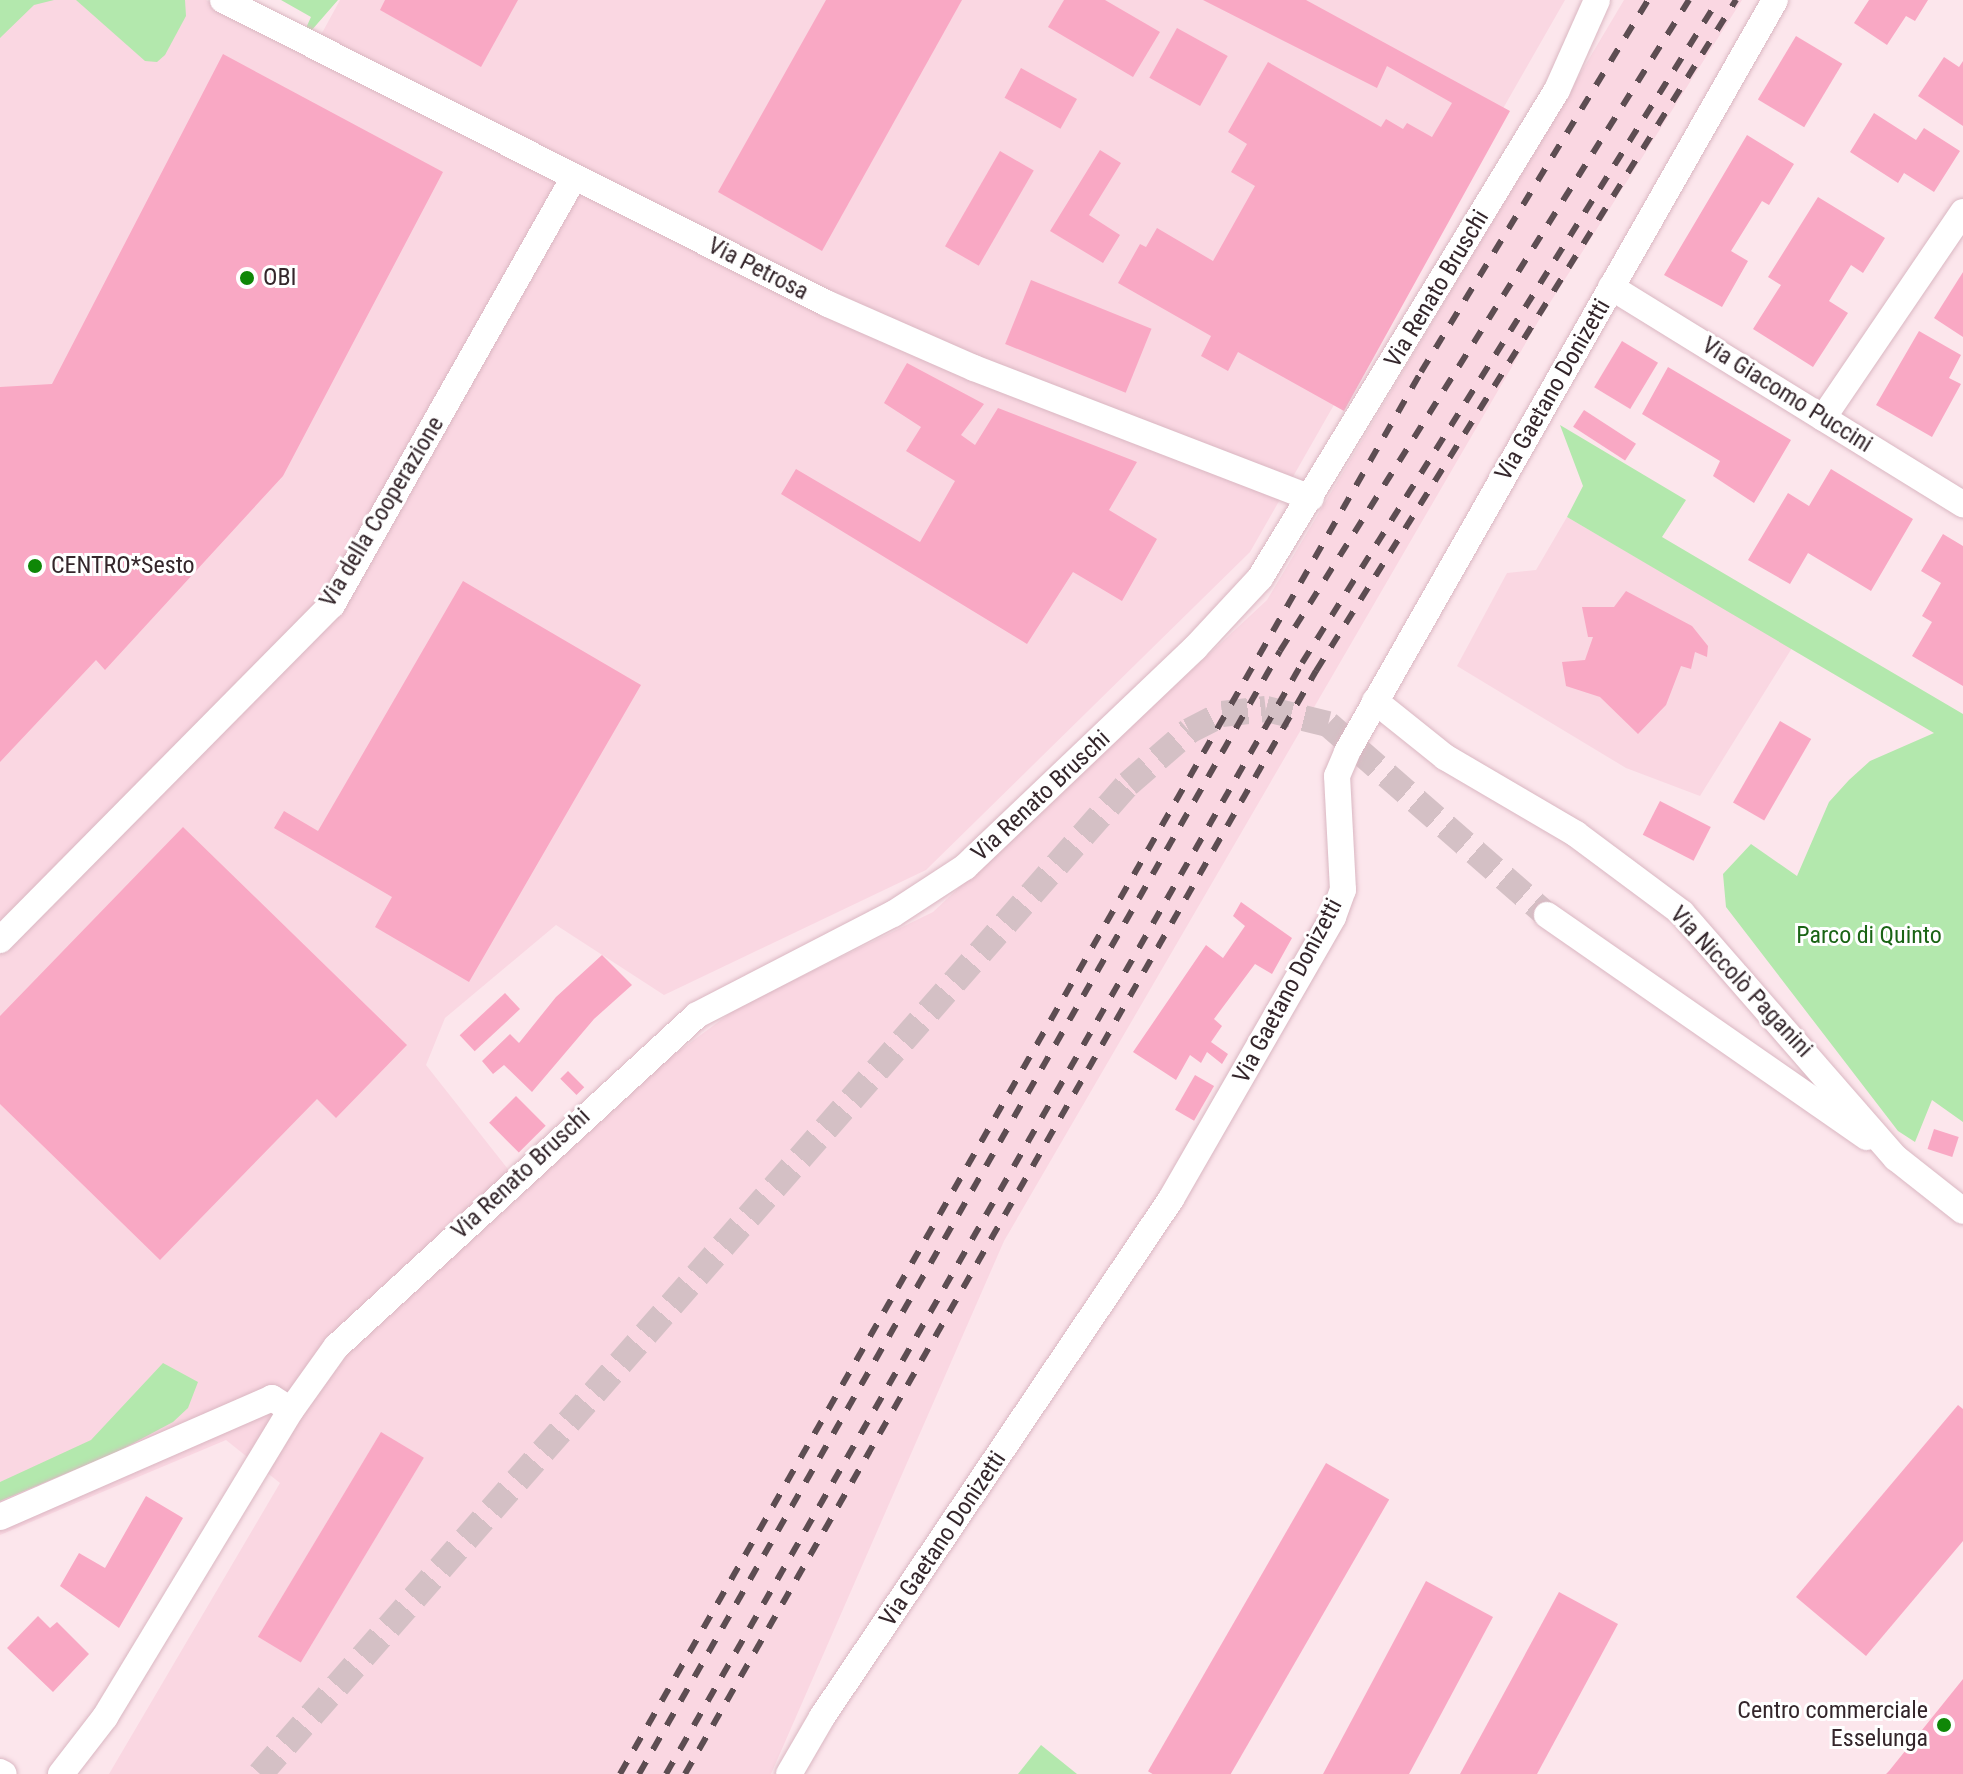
<!DOCTYPE html>
<html>
<head>
<meta charset="utf-8">
<style>
	body { margin:0 }
	#map { position:relative; width:1963px; height:1774px; overflow:hidden; background:#fce6ec; font-family:"Roboto Condensed",sans-serif }
	div>[style] { position:absolute }
	[style*='--x'] { left:calc(var(--x)*1px); top:calc(var(--y)*1px); width:calc(var(--w)*1px); rotate:calc(var(--a)*1deg) }
	.built>* { inset:0; background:#fad7e2 }
	.green>* { inset:0; background:#b3e8ad }
	.building>* { inset:0; background:#f9a8c4; transform-origin:0 0 }
	.street-tunnel>* { height:26px; margin-top:-13px; transform-origin:0; background:repeating-linear-gradient(90deg,#d4c0c5 0 26px,transparent 0 39px) }
	.roads { filter:drop-shadow(0 0 2px #dab7c2) drop-shadow(0 0 2px #dab7c2) }
	.street>* { height:26px; margin:-13px; padding:0 13px; transform-origin:13px; border-radius:13px; background:#fff }
	.rail>* { height:6px; margin-top:-3px; transform-origin:0; background:repeating-linear-gradient(90deg,#5d4d52 0 14px,transparent 0 28px) }
	.dots>* { width:22px; height:22px; translate:-50% -50%; box-sizing:border-box; border:4px solid #fff; border-radius:50% }
	span { translate:-50% -50%; white-space:nowrap; text-align:center; line-height:1.15; -webkit-text-stroke:6px #fff; paint-order:stroke }
	.street-label { font-size:24px; color:#34262b }
	.poi-label { font-size:24px; color:#34262b }
	.left { translate:0 -50%; text-align:left }
	.right { translate:-100% -50%; text-align:right }
	.park-label { font-size:24px; color:#1a6415 }
</style>
</head>
<body>
<div id="map">
	<div class="built">
		<i style="clip-path:polygon(0 0,206px 0,310px 55px,340px 0,1565px 0,1250px 552px,926px 870px,664px 995px,556px 925px,445px 1018px,426px 1065px,522px 1187px,659px 1066px,737px 1008px,933px 912px,1267px 600px,1624px 0,1742px 0,1539px 320px,1004px 1241px,771px 1774px,109px 1774px,280px 1483px,226px 1440px,0 1535px)"></i>
		<i style="clip-path:polygon(1567px 517px,1792px 648px,1700px 796px,1626px 768px,1457px 666px,1507px 573px,1536px 570px)"></i>
	</div>
	<div class="green">
		<i style="clip-path:polygon(0 0,54px 0,34px 5px,0 38px)"></i>
		<i style="clip-path:polygon(76px 0,185px 0,186px 16px,165px 55px,157px 62px,145px 61px)"></i>
		<i style="clip-path:polygon(281px 0,338px 0,311px 31px,305px 30px,311px 17px)"></i>
		<i style="clip-path:polygon(1560px 425px,1686px 500px,1662px 537px,1963px 714px,1963px 1122px,1932px 1100px,1915px 1142px,1898px 1131px,1726px 907px,1723px 874px,1751px 844px,1797px 876px,1829px 802px,1849px 780px,1870px 761px,1934px 733px,1567px 517px,1583px 486px)"></i>
		<i style="clip-path:polygon(163px 1363px,198px 1382px,188px 1408px,173px 1422px,115px 1453px,0 1501px,0 1482px,91px 1440px)"></i>
		<i style="clip-path:polygon(1041px 1745px,1077px 1774px,1018px 1774px)"></i>
	</div>
	<div class="building">
		<i style="clip-path:polygon(385px 0,518px 0,481px 67px,380px 10px)"></i>
		<i style="clip-path:polygon(826px 0,962px 0,822px 251px,718px 192px)"></i>
		<i style="clip-path:polygon(1064px 0,1105px 0,1160px 32px,1133px 77px,1048px 27px)"></i>
		<i style="clip-path:polygon(1203px 0,1306px 0,1510px 111px,1344px 411px,1238px 352px,1228px 371px,1201px 356px,1211px 336px,1118px 283px,1140px 244px,1146px 247px,1157px 228px,1213px 261px,1255px 186px,1231px 172px,1247px 144px,1228px 132px,1268px 62px,1381px 127px,1386px 119px,1403px 129px,1407px 123px,1432px 137px,1452px 103px,1387px 66px,1377px 88px)"></i>
		<i style="clip-path:polygon(1869px 0,1928px 0,1915px 21px,1906px 16px,1887px 45px,1854px 23px)"></i>
		<i style="left:1177px;top:28px;width:58px;height:57px;rotate:29deg"></i>
		<i style="left:1796px;top:36px;width:54px;height:74px;rotate:31deg"></i>
		<i style="clip-path:polygon(223px 54px,443px 172px,283px 476px,105px 670px,96px 660px,0 762px,0 387px,52px 384px)"></i>
		<i style="clip-path:polygon(1944px 57px,1959px 67px,1963px 61px,1963px 126px,1918px 96px)"></i>
		<i style="left:1021px;top:68px;width:64px;height:34px;rotate:29deg"></i>
		<i style="clip-path:polygon(1874px 113px,1916px 140px,1924px 128px,1960px 151px,1934px 192px,1904px 173px,1898px 183px,1850px 152px)"></i>
		<i style="clip-path:polygon(1747px 135px,1794px 164px,1769px 205px,1762px 201px,1731px 251px,1748px 261px,1722px 307px,1664px 275px)"></i>
		<i style="clip-path:polygon(1100px 150px,1121px 163px,1089px 215px,1120px 235px,1103px 263px,1050px 231px)"></i>
		<i style="left:1000px;top:151px;width:39px;height:110px;rotate:30deg"></i>
		<i style="clip-path:polygon(1818px 197px,1885px 238px,1863px 273px,1851px 265px,1829px 301px,1848px 313px,1813px 367px,1753px 329px,1781px 285px,1768px 277px)"></i>
		<i style="clip-path:polygon(1963px 272px,1963px 337px,1934px 318px)"></i>
		<i style="left:1031px;top:280px;width:130px;height:69px;rotate:22deg"></i>
		<i style="clip-path:polygon(1919px 331px,1961px 355px,1949px 378px,1961px 384px,1932px 437px,1876px 405px)"></i>
		<i style="left:1622px;top:341px;width:42px;height:54px;rotate:31deg"></i>
		<i style="clip-path:polygon(907px 363px,984px 404px,961px 435px,975px 445px,998px 408px,1137px 462px,1109px 510px,1157px 539px,1122px 601px,1073px 572px,1027px 644px,781px 494px,796px 469px,920px 542px,955px 481px,906px 451px,921px 427px,884px 403px)"></i>
		<i style="clip-path:polygon(1668px 367px,1791px 440px,1754px 503px,1713px 476px,1720px 461px,1642px 414px)"></i>
		<i style="left:1584px;top:410px;width:62px;height:20px;rotate:33deg"></i>
		<i style="clip-path:polygon(1831px 469px,1913px 519px,1871px 591px,1808px 553px,1790px 584px,1748px 560px,1788px 493px,1809px 506px)"></i>
		<i style="clip-path:polygon(1943px 534px,1963px 546px,1963px 686px,1912px 656px,1932px 622px,1922px 616px,1941px 583px,1921px 571px)"></i>
		<i style="clip-path:polygon(463px 581px,641px 685px,469px 982px,375px 927px,392px 897px,274px 828px,284px 811px,318px 831px)"></i>
		<i style="clip-path:polygon(1626px 591px,1692px 626px,1708px 646px,1707px 657px,1695px 652px,1691px 669px,1681px 666px,1666px 705px,1638px 734px,1600px 697px,1566px 686px,1562px 662px,1585px 660px,1593px 637px,1588px 637px,1582px 607px,1614px 607px)"></i>
		<i style="left:1780px;top:721px;width:36px;height:94px;rotate:30deg"></i>
		<i style="left:1660px;top:801px;width:57px;height:38px;rotate:27deg"></i>
		<i style="clip-path:polygon(183px 827px,407px 1045px,336px 1118px,317px 1099px,160px 1260px,0 1104px,0 1016px)"></i>
		<i style="clip-path:polygon(1241px 902px,1292px 938px,1272px 974px,1255px 964px,1214px 1019px,1222px 1026px,1211px 1042px,1228px 1054px,1222px 1064px,1207px 1052px,1201px 1063px,1190px 1055px,1176px 1080px,1133px 1052px,1206px 945px,1223px 958px,1245px 926px,1233px 916px)"></i>
		<i style="clip-path:polygon(602px 955px,632px 985px,594px 1019px,532px 1092px,504px 1065px,493px 1074px,482px 1061px,510px 1034px,519px 1043px,556px 997px)"></i>
		<i style="left:505px;top:993px;width:22px;height:62px;rotate:47deg"></i>
		<i style="left:568px;top:1071px;width:23px;height:11px;rotate:45deg"></i>
		<i style="left:1195px;top:1075px;width:22px;height:40px;rotate:30deg"></i>
		<i style="left:516px;top:1096px;width:42px;height:38px;rotate:45deg"></i>
		<i style="left:1934px;top:1129px;width:26px;height:21px;rotate:18deg"></i>
		<i style="clip-path:polygon(1958px 1405px,1963px 1409px,1963px 1541px,1866px 1656px,1796px 1597px)"></i>
		<i style="left:381px;top:1432px;width:50px;height:239px;rotate:31deg"></i>
		<i style="left:1326px;top:1463px;width:73px;height:356px;rotate:30deg"></i>
		<i style="clip-path:polygon(146px 1496px,183px 1518px,119px 1628px,60px 1586px,79px 1553px,105px 1568px)"></i>
		<i style="clip-path:polygon(1426px 1581px,1493px 1617px,1409px 1774px,1323px 1774px)"></i>
		<i style="clip-path:polygon(1559px 1592px,1618px 1624px,1537px 1774px,1460px 1774px)"></i>
		<i style="clip-path:polygon(38px 1616px,50px 1628px,57px 1622px,89px 1654px,53px 1692px,7px 1648px)"></i>
		<i style="clip-path:polygon(1963px 1679px,1963px 1774px,1886px 1774px,1889px 1771px)"></i>
	</div>
	<div class="street-tunnel">
		<i style="--x:260;--y:1774;--w:1317;--a:-48.76"></i>
		<i style="--x:1128;--y:784;--w:81;--a:-41"></i>
		<i style="--x:1189;--y:731;--w:37;--a:-27"></i>
		<i style="--x:1222;--y:714;--w:44;--a:-6.5"></i>
		<i style="--x:1266;--y:709;--w:64;--a:13.6"></i>
		<i style="--x:1328;--y:724;--w:291;--a:41.1"></i>
	</div>
	<div class="roads">
		<div class="street">
			<i style="--x:223;--y:0;--w:677;--a:26.68"></i>
			<i style="--x:828;--y:304;--w:159;--a:23.7"></i>
			<i style="--x:974;--y:368;--w:361;--a:21.1"></i>
			<i style="--x:1611;--y:287;--w:414;--a:31.7"></i>
			<i style="--x:1823;--y:418;--w:249;--a:-55.8"></i>
			<i style="--x:1375;--y:701;--w:90;--a:38.7"></i>
			<i style="--x:1445;--y:757;--w:152;--a:30.4"></i>
			<i style="--x:1576;--y:834;--w:132;--a:36.7"></i>
			<i style="--x:1682;--y:913;--w:325;--a:48.9"></i>
			<i style="--x:1896;--y:1158;--w:85;--a:38.3"></i>
			<i style="--x:1547;--y:915;--w:389;--a:34.8"></i>
			<i style="--x:0;--y:940;--w:472;--a:-45.3"></i>
			<i style="--x:332;--y:605;--w:491;--a:-60.5"></i>
			<i style="--x:0;--y:1517;--w:297;--a:-23.6"></i>
			<i style="--x:272;--y:1398;--w:22;--a:32"></i>
			<i style="--x:0;--y:1772;--w:4;--a:27"></i>
			<i style="--x:61;--y:1774;--w:72;--a:-52.3"></i>
			<i style="--x:105;--y:1717;--w:359;--a:-58.8"></i>
			<i style="--x:291;--y:1410;--w:77;--a:-54.5"></i>
			<i style="--x:336;--y:1347;--w:490;--a:-42.6"></i>
			<i style="--x:697;--y:1015;--w:220;--a:-27.3"></i>
			<i style="--x:893;--y:914;--w:86;--a:-33.1"></i>
			<i style="--x:965;--y:867;--w:318;--a:-43.6"></i>
			<i style="--x:1195;--y:648;--w:96;--a:-47.1"></i>
			<i style="--x:1260;--y:578;--w:571;--a:-58.68"></i>
			<i style="--x:1557;--y:90;--w:98;--a:-66"></i>
			<i style="--x:789;--y:1774;--w:66;--a:-59.9"></i>
			<i style="--x:822;--y:1717;--w:625;--a:-56.03"></i>
			<i style="--x:1171;--y:1199;--w:325;--a:-60.1"></i>
			<i style="--x:1333;--y:917;--w:29;--a:-70"></i>
			<i style="--x:1343;--y:890;--w:114;--a:-93"></i>
			<i style="--x:1337;--y:776;--w:26;--a:-67"></i>
			<i style="--x:1347;--y:752;--w:865;--a:-60.35"></i>
		</div>
	</div>
	<div class="rail">
		<i style="--x:620;--y:1774;--w:1615;--a:-60.26"></i>
		<i style="--x:1421;--y:372;--w:436;--a:-58.6"></i>
		<i style="--x:639;--y:1774;--w:1293;--a:-60.28"></i>
		<i style="--x:1280;--y:651;--w:769;--a:-57.86"></i>
		<i style="--x:666;--y:1774;--w:1280;--a:-60.21"></i>
		<i style="--x:1302;--y:663;--w:783;--a:-57.89"></i>
		<i style="--x:685;--y:1774;--w:1271;--a:-60.23"></i>
		<i style="--x:1316;--y:671;--w:792;--a:-57.96"></i>
	</div>
	<div class="dots">
		<i style="left:247px;top:278px;background:#0f8707"></i>
		<i style="left:35px;top:566px;background:#0f8707"></i>
		<i style="left:1944px;top:1725px;background:#0f8707"></i>
	</div>
	<div class="street-label">
		<span style="left:758px;top:269px;rotate:27deg">Via Petrosa</span>
		<span style="left:1437px;top:289px;rotate:-59deg">Via Renato Bruschi</span>
		<span style="left:1553px;top:390px;rotate:-60deg">Via Gaetano Donizetti</span>
		<span style="left:1787px;top:395px;rotate:32deg">Via Giacomo Puccini</span>
		<span style="left:382px;top:512px;rotate:-59deg">Via della Cooperazione</span>
		<span style="left:1041px;top:796px;rotate:-43deg">Via Renato Bruschi</span>
		<span style="left:1741px;top:982px;rotate:47deg">Via Niccolò Paganini</span>
		<span style="left:1288px;top:991px;rotate:-62deg">Via Gaetano Donizetti</span>
		<span style="left:521px;top:1174px;rotate:-43deg">Via Renato Bruschi</span>
		<span style="left:943px;top:1539px;rotate:-56deg">Via Gaetano Donizetti</span>
	</div>
	<div class="poi-label">
		<span class="left" style="left:263px;top:278px">OBI</span>
		<span class="left" style="left:51px;top:566px">CENTRO*Sesto</span>
		<span class="right" style="left:1928px;top:1725px">Centro commerciale<br>Esselunga</span>
	</div>
	<div class="park-label">
		<span style="left:1869px;top:936px">Parco di Quinto</span>
	</div>
</div>
</body>
</html>
